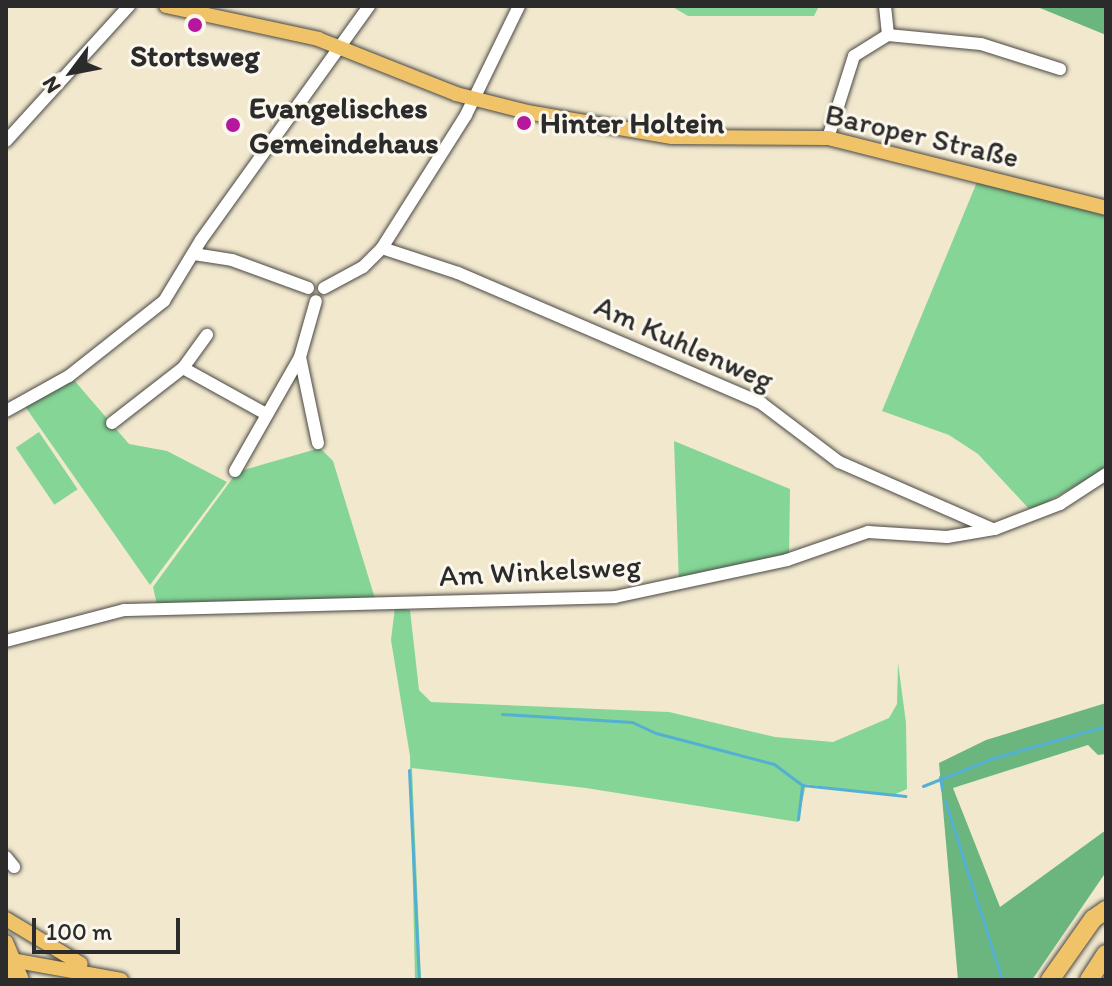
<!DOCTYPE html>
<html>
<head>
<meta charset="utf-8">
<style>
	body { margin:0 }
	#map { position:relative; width:1112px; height:986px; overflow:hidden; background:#f1e8ce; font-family:Itim,sans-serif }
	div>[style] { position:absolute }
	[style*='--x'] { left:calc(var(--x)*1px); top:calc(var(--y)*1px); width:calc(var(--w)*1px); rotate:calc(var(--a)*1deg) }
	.green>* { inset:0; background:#84d596; transform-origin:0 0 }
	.forest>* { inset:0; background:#6bb67f }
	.stream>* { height:3px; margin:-1.5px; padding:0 1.5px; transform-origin:1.5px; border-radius:1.5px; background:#54b0d2 }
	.roads { filter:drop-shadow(0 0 2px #494743) drop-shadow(0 0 2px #494743) }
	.minor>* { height:12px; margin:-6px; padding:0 6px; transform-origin:6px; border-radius:6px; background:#fff }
	.major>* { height:14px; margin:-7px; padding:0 7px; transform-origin:7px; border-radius:7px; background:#f0c369 }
	.highway>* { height:18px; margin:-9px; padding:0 9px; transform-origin:9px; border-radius:9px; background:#f0c369 }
	.dots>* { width:22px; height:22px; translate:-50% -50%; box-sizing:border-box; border:4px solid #fbf7ec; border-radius:50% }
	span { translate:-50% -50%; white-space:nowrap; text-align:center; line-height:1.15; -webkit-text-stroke:6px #fbf7ec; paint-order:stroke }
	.poi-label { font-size:30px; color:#2b2b2b; font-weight:700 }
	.left { translate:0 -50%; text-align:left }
	.street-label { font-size:30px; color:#2b2b2b }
	.frame { position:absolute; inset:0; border:8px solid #2b2b2b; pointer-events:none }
	.north { position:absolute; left:32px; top:32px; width:80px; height:80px; -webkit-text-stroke:6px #fbf7ec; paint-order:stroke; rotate:238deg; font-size:22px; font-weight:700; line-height:32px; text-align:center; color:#2b2b2b }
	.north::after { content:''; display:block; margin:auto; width:28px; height:36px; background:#2b2b2b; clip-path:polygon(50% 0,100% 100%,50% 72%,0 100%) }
	.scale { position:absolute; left:32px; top:918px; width:148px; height:36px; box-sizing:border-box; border:4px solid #2b2b2b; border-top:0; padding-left:10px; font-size:24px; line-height:28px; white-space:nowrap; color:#2b2b2b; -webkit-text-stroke:6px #fbf7ec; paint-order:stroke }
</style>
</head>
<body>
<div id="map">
	<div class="green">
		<i style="clip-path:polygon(671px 6px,819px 6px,814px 16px,688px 16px)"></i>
		<i style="clip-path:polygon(977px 182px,1106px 215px,1106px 469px,1031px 511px,978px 454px,949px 435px,882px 411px)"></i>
		<i style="clip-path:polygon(73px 379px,129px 444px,167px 451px,227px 482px,150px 585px,24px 405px)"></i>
		<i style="left:39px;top:432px;width:69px;height:28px;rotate:56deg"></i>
		<i style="clip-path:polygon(674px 441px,790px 489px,789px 557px,679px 584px)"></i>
		<i style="clip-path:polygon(320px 448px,333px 461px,376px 602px,157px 605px,153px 587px,237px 472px)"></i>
		<i style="clip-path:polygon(395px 607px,410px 610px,419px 690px,431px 702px,669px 712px,775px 737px,833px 742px,889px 718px,897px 704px,898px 663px,906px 723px,907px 789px,891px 796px,806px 784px,798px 822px,586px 788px,412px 768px,421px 980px,415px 980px,410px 756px,391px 640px)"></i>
	</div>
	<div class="forest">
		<i style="clip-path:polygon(1036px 6px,1106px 6px,1106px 35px,1040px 8px)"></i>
		<i style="clip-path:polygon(1106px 703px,1106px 754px,1098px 755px,1088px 745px,953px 788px,1000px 907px,1106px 830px,1106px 872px,1032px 980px,958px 980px,939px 763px,986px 740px)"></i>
	</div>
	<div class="stream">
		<i style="--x:502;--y:714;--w:130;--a:3.5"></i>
		<i style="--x:632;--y:722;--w:26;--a:25"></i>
		<i style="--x:656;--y:733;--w:122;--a:14.7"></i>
		<i style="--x:774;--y:764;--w:35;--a:37"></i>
		<i style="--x:802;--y:785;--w:104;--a:6.1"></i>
		<i style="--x:409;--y:770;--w:210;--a:87.3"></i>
		<i style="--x:940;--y:777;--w:13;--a:81"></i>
		<i style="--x:923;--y:786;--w:75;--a:-21.8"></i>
		<i style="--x:993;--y:758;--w:117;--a:-15.8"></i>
		<i style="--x:945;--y:801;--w:188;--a:72.3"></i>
		<i style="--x:798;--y:819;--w:34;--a:-83"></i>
	</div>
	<div class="roads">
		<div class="minor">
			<i style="--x:885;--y:6;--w:29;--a:84"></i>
			<i style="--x:828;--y:138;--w:86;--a:-72.4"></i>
			<i style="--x:854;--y:56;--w:40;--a:-32"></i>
			<i style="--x:888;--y:35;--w:93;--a:5.5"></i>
			<i style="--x:981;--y:44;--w:83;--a:17.6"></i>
			<i style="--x:6;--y:141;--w:183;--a:-47.7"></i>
			<i style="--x:382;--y:248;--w:80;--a:18.2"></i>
			<i style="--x:458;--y:273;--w:330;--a:23.2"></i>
			<i style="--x:761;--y:403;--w:98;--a:37.1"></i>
			<i style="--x:839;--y:462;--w:167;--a:23.6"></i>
			<i style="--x:194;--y:254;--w:38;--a:9"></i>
			<i style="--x:232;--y:260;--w:81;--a:20.2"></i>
			<i style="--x:324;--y:288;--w:44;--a:-28.3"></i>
			<i style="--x:363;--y:267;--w:27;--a:-45"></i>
			<i style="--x:382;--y:248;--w:157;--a:-57.7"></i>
			<i style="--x:466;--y:115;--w:121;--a:-64.1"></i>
			<i style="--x:300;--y:357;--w:88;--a:78.2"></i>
			<i style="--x:183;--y:368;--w:95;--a:29"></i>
			<i style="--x:6;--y:411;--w:72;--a:-29.1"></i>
			<i style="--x:69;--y:376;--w:121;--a:-38.3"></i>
			<i style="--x:164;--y:301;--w:71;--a:-58.8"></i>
			<i style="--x:201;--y:240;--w:288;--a:-54.3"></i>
			<i style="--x:112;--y:423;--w:90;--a:-37.8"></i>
			<i style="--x:183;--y:368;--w:41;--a:-54"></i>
			<i style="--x:235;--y:471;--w:131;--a:-60.3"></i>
			<i style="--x:300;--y:357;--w:58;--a:-74.1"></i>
			<i style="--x:6;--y:641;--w:122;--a:-14.7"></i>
			<i style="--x:124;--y:610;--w:491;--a:-1.5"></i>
			<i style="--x:615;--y:597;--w:176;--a:-12.1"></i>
			<i style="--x:787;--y:560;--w:86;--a:-19.1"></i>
			<i style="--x:868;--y:532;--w:79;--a:3.6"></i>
			<i style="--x:947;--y:537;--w:49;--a:-9.5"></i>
			<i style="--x:995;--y:529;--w:70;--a:-21"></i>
			<i style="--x:1060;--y:504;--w:55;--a:-33.1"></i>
			<i style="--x:6;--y:857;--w:13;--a:51"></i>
		</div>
		<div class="major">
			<i style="--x:166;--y:6;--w:156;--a:12.2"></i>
			<i style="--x:318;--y:39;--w:149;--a:21.7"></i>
			<i style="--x:456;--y:94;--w:73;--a:14.2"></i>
			<i style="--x:527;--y:112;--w:147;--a:9.8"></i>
			<i style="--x:672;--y:137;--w:156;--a:0.4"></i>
			<i style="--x:828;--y:138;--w:287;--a:14.1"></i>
			<i style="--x:6;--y:919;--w:87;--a:31"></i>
			<i style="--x:6;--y:942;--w:41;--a:67.2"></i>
			<i style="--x:6;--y:959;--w:117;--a:10.3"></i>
			<i style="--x:6;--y:968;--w:13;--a:67"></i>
		</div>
		<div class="highway">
			<i style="--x:1050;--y:980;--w:75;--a:-54.8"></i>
			<i style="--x:1093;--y:919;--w:16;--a:-35"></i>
			<i style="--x:1089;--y:980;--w:31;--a:-57"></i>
		</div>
	</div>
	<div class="dots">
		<i style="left:195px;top:25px;background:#b5179e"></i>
		<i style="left:524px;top:123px;background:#b5179e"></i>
		<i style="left:233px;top:125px;background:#b5179e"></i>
	</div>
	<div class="poi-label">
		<span style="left:195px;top:56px">Stortsweg</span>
		<span class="left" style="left:249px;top:125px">Evangelisches<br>Gemeindehaus</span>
		<span class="left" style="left:540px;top:123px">Hinter Holtein</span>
	</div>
	<div class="street-label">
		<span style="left:922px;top:136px;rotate:13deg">Baroper Straße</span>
		<span style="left:684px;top:343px;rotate:24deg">Am Kuhlenweg</span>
		<span style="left:540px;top:571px;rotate:-3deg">Am Winkelsweg</span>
	</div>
	<div class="frame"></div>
	<div class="north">N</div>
	<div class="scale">100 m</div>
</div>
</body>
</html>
